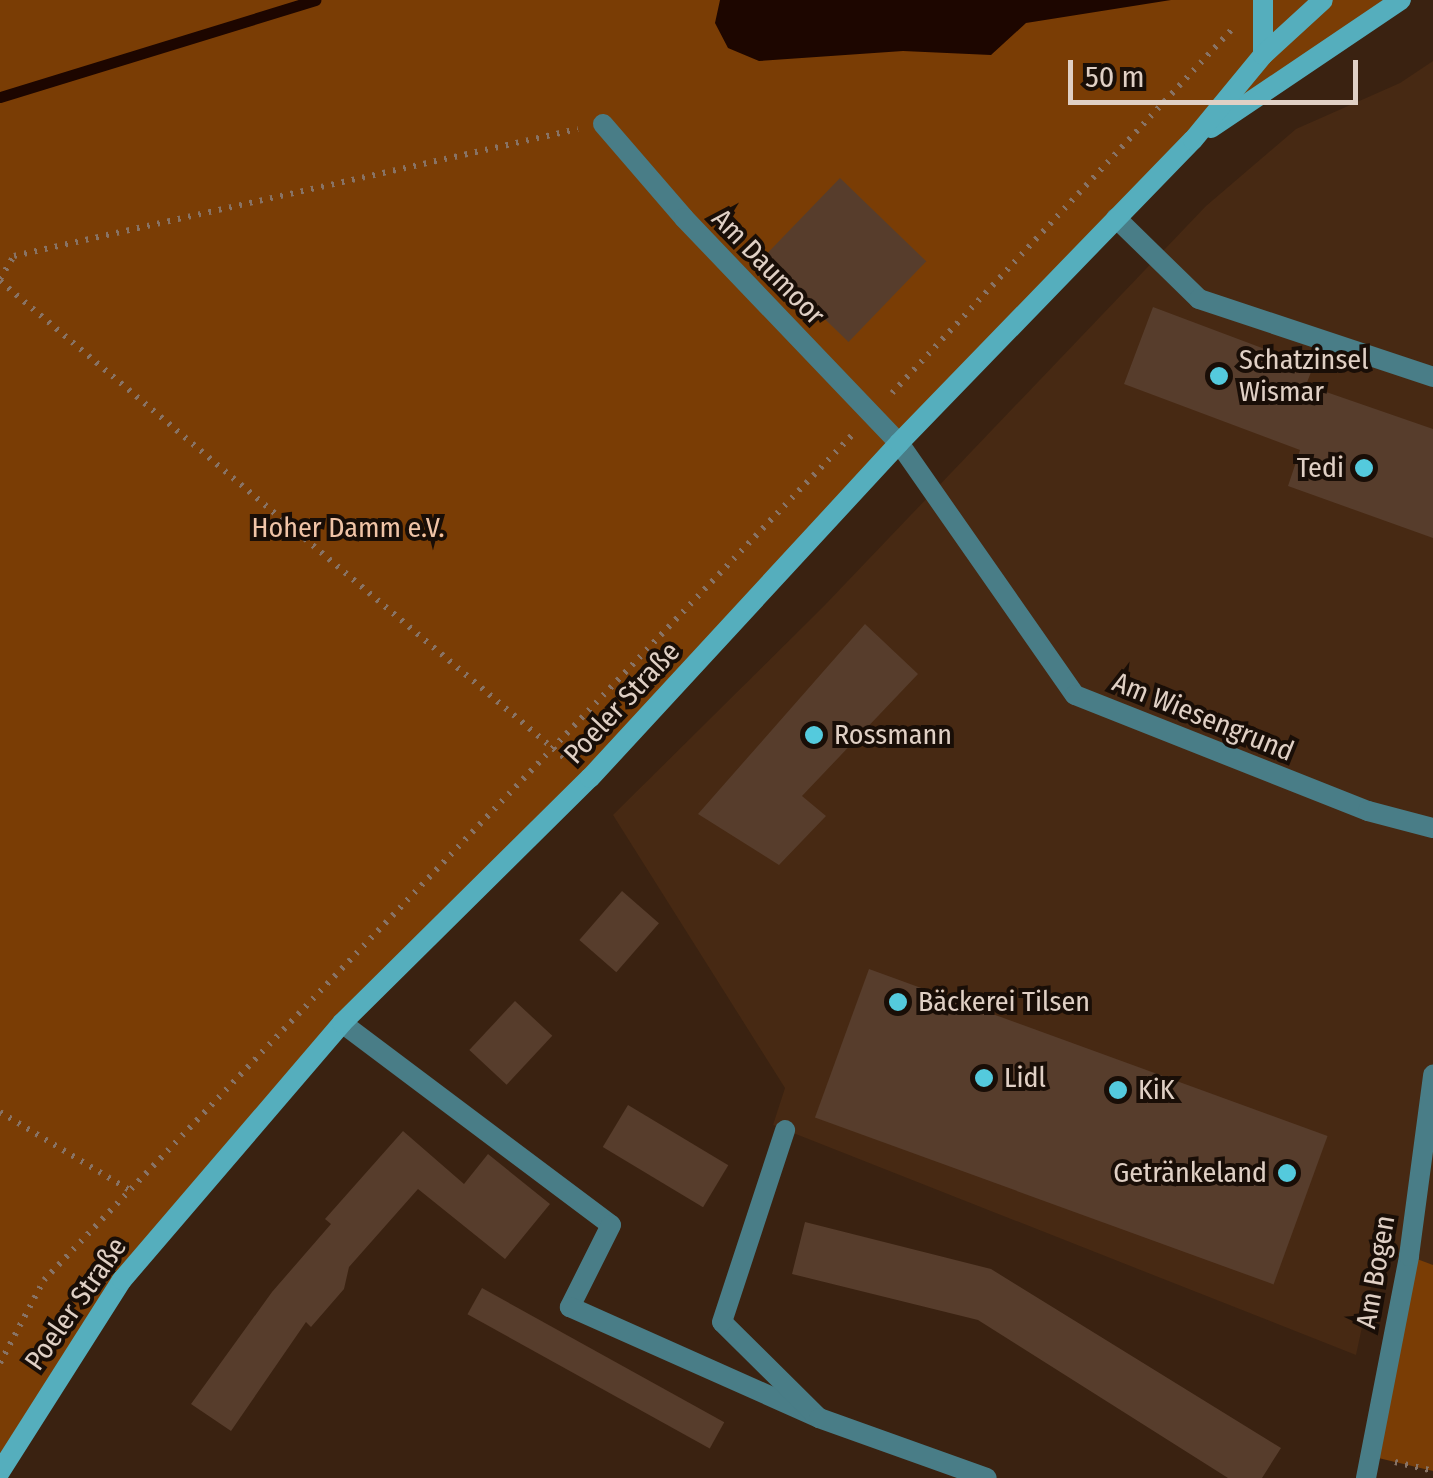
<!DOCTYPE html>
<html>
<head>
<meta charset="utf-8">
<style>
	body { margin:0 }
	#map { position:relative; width:1433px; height:1478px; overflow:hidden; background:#3a2211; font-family:"Fira Sans Condensed",sans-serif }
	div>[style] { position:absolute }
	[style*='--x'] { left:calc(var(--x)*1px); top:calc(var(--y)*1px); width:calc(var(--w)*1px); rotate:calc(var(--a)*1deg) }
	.built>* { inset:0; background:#472913 }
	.green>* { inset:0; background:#7a3d05 }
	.water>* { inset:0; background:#1d0600 }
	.stream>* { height:11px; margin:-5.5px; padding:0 5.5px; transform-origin:5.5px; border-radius:5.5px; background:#1d0600 }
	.building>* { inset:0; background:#573d2c; transform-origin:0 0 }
	.path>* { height:6px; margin-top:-3px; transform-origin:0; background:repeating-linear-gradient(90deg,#887365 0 2.5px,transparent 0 10.5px) }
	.lane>* { height:20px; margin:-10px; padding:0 10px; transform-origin:10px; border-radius:10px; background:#497d87 }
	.street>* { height:20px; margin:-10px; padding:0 10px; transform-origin:10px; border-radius:10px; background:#497d87 }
	.secondary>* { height:20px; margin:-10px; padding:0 10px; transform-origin:10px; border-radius:10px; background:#55aebd }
	.dots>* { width:28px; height:28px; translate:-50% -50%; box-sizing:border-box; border:5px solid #190e07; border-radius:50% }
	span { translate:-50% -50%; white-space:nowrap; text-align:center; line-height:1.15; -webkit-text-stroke:8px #190e07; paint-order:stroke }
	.street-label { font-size:28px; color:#e0d0c5 }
	.poi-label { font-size:28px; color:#e0d0c5 }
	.left { translate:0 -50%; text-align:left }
	.right { translate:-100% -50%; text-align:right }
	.park-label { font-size:28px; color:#f0c4a7 }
	.scale { position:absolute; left:1068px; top:60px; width:290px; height:45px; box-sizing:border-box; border:5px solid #e0d0c5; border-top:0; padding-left:12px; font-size:30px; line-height:35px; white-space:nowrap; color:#e0d0c5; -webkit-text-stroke:8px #190e07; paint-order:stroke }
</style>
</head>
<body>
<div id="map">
	<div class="built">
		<i style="clip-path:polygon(1433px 61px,1433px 1266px,1379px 1249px,1356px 1355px,773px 1125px,785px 1088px,613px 815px,824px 606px,1206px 206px,1296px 129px,1400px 83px)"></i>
	</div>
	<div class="green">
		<i style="clip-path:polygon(0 0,1401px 0,1193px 140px,342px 1023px,122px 1280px,0 1472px)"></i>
		<i style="clip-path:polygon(1409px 1256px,1433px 1265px,1433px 1471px,1370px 1456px)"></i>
	</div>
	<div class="water">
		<i style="clip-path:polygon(720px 0,1171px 0,1026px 23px,991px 55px,903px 51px,759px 61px,728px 48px,715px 23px)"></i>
	</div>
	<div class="stream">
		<i style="--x:0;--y:97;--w:330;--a:-17.1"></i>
	</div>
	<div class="building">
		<i style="left:840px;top:178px;width:120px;height:112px;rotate:44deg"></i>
		<i style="clip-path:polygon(1153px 307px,1313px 367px,1306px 385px,1433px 429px,1433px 538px,1288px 486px,1300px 450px,1124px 384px)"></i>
		<i style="clip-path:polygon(865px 624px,918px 674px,802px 796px,826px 816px,779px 865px,698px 814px)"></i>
		<i style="left:622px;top:891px;width:49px;height:65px;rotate:41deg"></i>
		<i style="left:869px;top:969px;width:488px;height:158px;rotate:20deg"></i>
		<i style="left:515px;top:1001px;width:51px;height:67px;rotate:43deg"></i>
		<i style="left:628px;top:1105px;width:117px;height:49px;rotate:31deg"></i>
		<i style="clip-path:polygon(403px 1131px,464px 1184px,488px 1154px,550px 1204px,505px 1259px,418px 1189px,349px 1267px,344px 1289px,311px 1327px,306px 1322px,231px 1431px,191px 1404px,272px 1292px,331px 1224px,325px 1219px)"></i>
		<i style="clip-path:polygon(805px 1222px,991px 1269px,1281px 1448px,1262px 1478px,1228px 1478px,978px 1320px,792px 1274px)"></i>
		<i style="left:482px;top:1288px;width:277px;height:30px;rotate:29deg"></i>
	</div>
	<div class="path">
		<i style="--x:0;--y:279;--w:27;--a:-59"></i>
		<i style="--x:14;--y:256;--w:578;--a:-12.69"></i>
		<i style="--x:0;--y:281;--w:744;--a:40.2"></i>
		<i style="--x:892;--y:393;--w:502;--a:-46.94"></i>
		<i style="--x:0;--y:1112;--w:153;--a:31.1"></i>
		<i style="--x:0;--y:1363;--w:94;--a:-62.1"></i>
		<i style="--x:44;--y:1280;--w:1169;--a:-46.28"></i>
		<i style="--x:1395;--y:1462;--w:39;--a:13"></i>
	</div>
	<div class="lane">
		<i style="--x:1116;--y:218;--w:116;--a:44.3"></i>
		<i style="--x:1199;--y:299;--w:247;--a:18.4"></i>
		<i style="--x:342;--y:1023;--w:336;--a:36.9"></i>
		<i style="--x:611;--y:1225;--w:92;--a:116.6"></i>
		<i style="--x:570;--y:1307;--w:273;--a:24"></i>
		<i style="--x:819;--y:1418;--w:136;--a:-135.3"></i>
		<i style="--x:722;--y:1322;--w:202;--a:-71.8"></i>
	</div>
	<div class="street">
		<i style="--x:603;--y:124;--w:124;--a:49.2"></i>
		<i style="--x:684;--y:218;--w:311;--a:46.3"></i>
		<i style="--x:899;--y:443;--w:307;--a:55.1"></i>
		<i style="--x:1075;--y:695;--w:315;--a:21.6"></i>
		<i style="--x:1368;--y:811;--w:67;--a:14.7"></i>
		<i style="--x:819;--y:1418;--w:178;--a:19.7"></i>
		<i style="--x:1366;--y:1478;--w:226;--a:-79"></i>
		<i style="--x:1409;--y:1256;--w:183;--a:-82.4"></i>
	</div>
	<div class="secondary">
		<i style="--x:1263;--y:55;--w:55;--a:-90"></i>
		<i style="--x:1211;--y:128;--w:229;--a:-34"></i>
		<i style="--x:0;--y:1472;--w:227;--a:-57.6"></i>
		<i style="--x:122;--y:1280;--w:338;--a:-49.4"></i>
		<i style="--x:342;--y:1023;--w:349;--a:-44.7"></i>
		<i style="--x:590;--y:778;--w:456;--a:-47.3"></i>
		<i style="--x:899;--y:443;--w:422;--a:-45.9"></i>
		<i style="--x:1193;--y:140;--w:110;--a:-50.5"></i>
		<i style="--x:1263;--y:55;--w:81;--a:-42.5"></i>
	</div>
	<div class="dots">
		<i style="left:1219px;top:376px;background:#54cadd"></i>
		<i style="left:1364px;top:468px;background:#54cadd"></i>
		<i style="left:814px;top:735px;background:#54cadd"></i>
		<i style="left:898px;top:1002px;background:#54cadd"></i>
		<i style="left:984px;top:1078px;background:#54cadd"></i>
		<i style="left:1118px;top:1090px;background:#54cadd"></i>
		<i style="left:1287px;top:1173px;background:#54cadd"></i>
	</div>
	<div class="street-label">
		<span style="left:768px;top:267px;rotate:46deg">Am Daumoor</span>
		<span style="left:622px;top:703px;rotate:-47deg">Poeler Straße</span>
		<span style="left:1203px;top:717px;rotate:22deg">Am Wiesengrund</span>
		<span style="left:1376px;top:1272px;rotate:-80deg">Am Bogen</span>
		<span style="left:76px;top:1304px;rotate:-55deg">Poeler Straße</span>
	</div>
	<div class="poi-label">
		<span class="left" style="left:1239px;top:376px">Schatzinsel<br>Wismar</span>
		<span class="right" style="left:1344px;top:468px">Tedi</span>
		<span class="left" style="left:834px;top:735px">Rossmann</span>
		<span class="left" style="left:918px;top:1002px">Bäckerei Tilsen</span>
		<span class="left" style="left:1004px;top:1078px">Lidl</span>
		<span class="left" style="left:1138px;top:1090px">KiK</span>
		<span class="right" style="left:1267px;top:1173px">Getränkeland</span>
	</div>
	<div class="park-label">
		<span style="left:348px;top:528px">Hoher Damm e.V.</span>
	</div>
	<div class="scale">50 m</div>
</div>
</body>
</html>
